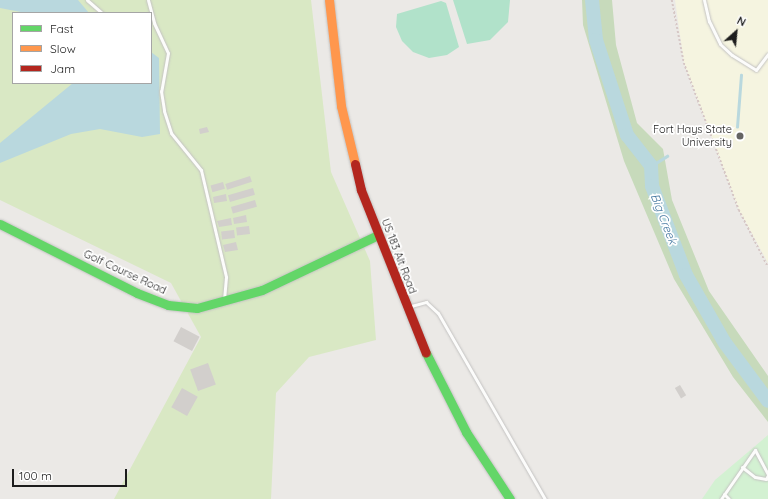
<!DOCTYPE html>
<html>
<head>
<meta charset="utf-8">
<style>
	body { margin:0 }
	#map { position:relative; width:768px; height:499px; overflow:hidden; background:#ebe9e6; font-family:Quicksand,sans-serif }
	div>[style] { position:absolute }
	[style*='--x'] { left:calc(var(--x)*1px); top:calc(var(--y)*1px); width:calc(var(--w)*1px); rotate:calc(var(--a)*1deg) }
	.education>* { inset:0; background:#f5f4e0 }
	.grass>* { inset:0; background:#d9e8c4 }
	.forest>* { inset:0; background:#c7dabb }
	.park>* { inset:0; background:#d3f1d2 }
	.pitch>* { inset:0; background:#b1e2ca }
	.water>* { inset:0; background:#b9d8de }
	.stream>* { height:2.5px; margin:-1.25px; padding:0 1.25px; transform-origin:1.25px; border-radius:1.25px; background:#b9d8de }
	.river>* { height:14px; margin:-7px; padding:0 7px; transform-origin:7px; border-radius:7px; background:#b9d8de }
	.building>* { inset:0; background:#d2cfcc; transform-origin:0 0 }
	.path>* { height:1.5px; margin-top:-0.75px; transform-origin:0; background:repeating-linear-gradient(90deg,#d6c7c5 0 2px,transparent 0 4px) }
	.roads { filter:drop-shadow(0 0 1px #c4c3c2) drop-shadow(0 0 1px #c4c3c2) }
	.lane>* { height:3px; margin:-1.5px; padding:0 1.5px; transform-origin:1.5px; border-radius:1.5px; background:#fcfcfb }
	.fast>* { height:9px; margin:-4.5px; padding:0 4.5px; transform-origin:4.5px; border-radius:4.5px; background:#63d668 }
	.slow>* { height:9px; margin:-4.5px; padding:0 4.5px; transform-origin:4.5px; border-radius:4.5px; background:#ff974d }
	.jam>* { height:9px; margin:-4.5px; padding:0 4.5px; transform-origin:4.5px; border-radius:4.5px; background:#b3261e }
	.dots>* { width:11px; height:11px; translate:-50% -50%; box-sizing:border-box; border:2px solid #fff; border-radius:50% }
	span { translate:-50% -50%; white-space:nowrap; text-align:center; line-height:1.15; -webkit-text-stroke:3.5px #fff; paint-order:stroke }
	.poi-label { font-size:11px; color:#1d1d1d }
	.right { translate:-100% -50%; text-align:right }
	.street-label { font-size:11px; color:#1d1d1d }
	.water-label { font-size:12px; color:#487aa2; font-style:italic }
	.legend { position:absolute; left:12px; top:12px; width:140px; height:72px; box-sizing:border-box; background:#fff; border:1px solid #a5a5a5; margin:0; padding:5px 7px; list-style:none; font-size:12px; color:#1d1d1d }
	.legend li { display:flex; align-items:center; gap:8px; height:20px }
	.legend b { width:20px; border:1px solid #a5a5a5 }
	.north { position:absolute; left:716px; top:12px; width:40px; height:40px; -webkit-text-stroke:3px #fff; paint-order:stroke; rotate:27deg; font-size:11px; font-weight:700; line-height:16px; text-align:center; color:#1d1d1d }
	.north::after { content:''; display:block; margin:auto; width:14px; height:18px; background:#1d1d1d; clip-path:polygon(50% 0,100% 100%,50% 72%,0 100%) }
	.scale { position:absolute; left:12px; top:469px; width:115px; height:18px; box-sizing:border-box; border:2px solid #1d1d1d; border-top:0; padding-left:5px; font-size:12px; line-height:14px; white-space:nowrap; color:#1d1d1d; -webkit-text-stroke:3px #fff; paint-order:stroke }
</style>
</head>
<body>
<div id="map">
	<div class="education">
		<i style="clip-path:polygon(675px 0,768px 0,768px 263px,739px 210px,684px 63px)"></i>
	</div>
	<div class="grass">
		<i style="clip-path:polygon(evenodd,0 0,311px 0,331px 172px,370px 261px,376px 340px,309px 357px,276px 393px,271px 499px,114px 499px,201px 337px,171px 283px,0 200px,0 0,13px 13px,151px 13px,151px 83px,13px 83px,13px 13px)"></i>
	</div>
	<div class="forest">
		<i style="clip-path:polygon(582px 0,612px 0,616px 45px,637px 123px,663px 149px,672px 200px,709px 291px,768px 376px,768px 422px,733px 377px,674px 279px,624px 161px,583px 25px)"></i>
	</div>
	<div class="park">
		<i style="clip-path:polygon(768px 435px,768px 499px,702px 499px,715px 480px)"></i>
	</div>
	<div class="pitch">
		<i style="clip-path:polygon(453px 0,510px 0,508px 22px,490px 40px,467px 44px)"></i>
		<i style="clip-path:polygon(441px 1px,446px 3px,459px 47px,447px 55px,429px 58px,413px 52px,402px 41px,396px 27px,397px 14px)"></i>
	</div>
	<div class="water">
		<i style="clip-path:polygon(0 0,78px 0,89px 13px,26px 13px,0 8px)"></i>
		<i style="clip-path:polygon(151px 52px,159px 58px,160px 134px,142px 137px,100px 129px,71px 134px,0 163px,0 143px,73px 83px,151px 83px)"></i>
	</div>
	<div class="stream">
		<i style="--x:737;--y:127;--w:52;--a:-85.6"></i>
		<i style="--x:651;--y:166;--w:19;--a:-32"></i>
	</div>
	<div class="river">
		<i style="--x:592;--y:0;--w:40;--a:84.3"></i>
		<i style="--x:596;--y:40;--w:100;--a:71.9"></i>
		<i style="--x:627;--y:135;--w:39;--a:52"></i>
		<i style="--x:651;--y:166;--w:20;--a:87"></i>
		<i style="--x:652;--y:186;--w:95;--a:69.1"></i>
		<i style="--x:686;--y:275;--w:78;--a:60.2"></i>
		<i style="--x:725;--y:343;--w:72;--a:53.4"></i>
	</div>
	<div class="building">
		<i style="clip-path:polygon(207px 127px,209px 132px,200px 134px,199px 129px)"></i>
		<i style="left:250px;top:176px;width:6px;height:26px;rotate:72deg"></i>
		<i style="left:223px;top:182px;width:7px;height:13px;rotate:74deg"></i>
		<i style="left:253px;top:188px;width:7px;height:26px;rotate:74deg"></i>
		<i style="clip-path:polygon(226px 194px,227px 201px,214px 203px,213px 197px)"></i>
		<i style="left:255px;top:200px;width:7px;height:25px;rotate:74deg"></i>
		<i style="clip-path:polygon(246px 215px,247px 222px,234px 224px,233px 218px)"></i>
		<i style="clip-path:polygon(231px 218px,232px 225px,219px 227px,217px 221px)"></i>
		<i style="left:249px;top:226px;width:8px;height:13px;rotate:83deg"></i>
		<i style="left:234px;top:230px;width:8px;height:13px;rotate:83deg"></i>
		<i style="clip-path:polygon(236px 242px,238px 250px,225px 252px,223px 245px)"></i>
		<i style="left:181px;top:327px;width:21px;height:16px;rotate:28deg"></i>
		<i style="left:208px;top:363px;width:23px;height:19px;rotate:70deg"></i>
		<i style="left:680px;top:385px;width:12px;height:6px;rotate:59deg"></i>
		<i style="left:182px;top:388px;width:18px;height:22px;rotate:29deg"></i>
	</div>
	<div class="path">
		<i style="--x:672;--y:0;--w:64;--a:79.2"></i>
		<i style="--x:684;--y:63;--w:157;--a:69.5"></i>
		<i style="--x:739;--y:210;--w:64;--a:63"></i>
	</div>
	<div class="roads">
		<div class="lane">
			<i style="--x:87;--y:0;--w:20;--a:41"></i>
			<i style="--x:148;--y:0;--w:24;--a:75"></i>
			<i style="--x:154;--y:23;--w:33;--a:65"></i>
			<i style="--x:168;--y:53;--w:39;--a:100"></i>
			<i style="--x:161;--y:91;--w:20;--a:81"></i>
			<i style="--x:164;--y:111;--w:23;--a:72"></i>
			<i style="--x:171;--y:133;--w:48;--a:51"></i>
			<i style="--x:201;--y:170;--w:110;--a:76.8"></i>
			<i style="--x:226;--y:277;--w:23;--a:95"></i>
			<i style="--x:704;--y:0;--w:22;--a:77"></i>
			<i style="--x:709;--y:21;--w:25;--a:64"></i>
			<i style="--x:720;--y:44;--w:16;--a:43"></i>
			<i style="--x:732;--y:55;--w:28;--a:32"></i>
			<i style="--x:756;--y:70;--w:20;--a:-53"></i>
			<i style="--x:411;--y:306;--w:16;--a:-15"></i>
			<i style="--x:426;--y:302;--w:16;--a:43"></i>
			<i style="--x:438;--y:313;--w:215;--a:60.1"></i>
			<i style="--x:742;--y:467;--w:16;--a:38"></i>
			<i style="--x:755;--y:477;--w:11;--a:10"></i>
			<i style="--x:766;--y:479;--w:4;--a:-63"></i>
			<i style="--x:724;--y:494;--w:7;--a:45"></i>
			<i style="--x:721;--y:499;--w:60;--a:-55.2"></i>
			<i style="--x:755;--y:450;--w:27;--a:62"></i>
		</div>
		<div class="fast">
			<i style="--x:0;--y:224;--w:153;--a:26.7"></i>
			<i style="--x:137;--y:293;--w:33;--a:21"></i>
			<i style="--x:168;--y:305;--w:29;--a:6"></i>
			<i style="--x:197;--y:308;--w:67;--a:-15.5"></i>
			<i style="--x:262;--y:290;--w:128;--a:-25.4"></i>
			<i style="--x:426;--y:353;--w:89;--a:63.1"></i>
			<i style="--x:466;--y:432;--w:80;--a:56.7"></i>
		</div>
		<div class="slow">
			<i style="--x:329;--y:0;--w:107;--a:83.5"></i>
			<i style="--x:341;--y:106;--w:60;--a:76.4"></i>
		</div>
		<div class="jam">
			<i style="--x:355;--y:164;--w:27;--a:77"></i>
			<i style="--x:361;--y:190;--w:175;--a:68.3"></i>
		</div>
	</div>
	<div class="dots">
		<i style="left:740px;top:136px;background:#656463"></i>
	</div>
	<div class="poi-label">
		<span class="right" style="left:732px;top:136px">Fort Hays State<br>University</span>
	</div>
	<div class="street-label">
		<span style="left:399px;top:256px;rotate:69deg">US 183 Alt Road</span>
		<span style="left:125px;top:272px;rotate:25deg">Golf Course Road</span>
	</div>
	<div class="water-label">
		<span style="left:664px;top:219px;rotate:69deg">Big Creek</span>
	</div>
	<ul class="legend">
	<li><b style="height:5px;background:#63d668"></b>Fast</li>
	<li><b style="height:5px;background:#ff974d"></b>Slow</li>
	<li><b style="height:5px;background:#b3261e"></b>Jam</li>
	</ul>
	<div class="north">N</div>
	<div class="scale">100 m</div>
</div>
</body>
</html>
